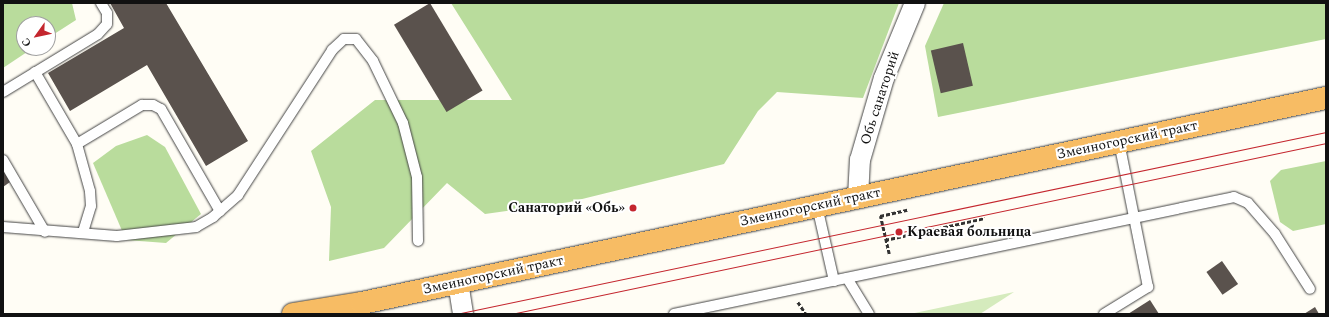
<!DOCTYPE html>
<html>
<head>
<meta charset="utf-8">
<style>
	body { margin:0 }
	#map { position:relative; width:1329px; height:317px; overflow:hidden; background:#fffdf5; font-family:Spectral,serif }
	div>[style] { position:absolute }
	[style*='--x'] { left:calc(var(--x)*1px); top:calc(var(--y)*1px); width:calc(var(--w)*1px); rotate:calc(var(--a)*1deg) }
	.green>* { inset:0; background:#d5ebbd }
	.forest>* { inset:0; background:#b9dc9c }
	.building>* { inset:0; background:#5a524d; transform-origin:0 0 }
	.path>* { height:2.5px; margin-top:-1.25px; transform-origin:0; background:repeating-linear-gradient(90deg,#333 0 4px,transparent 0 6px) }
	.roads { filter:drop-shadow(0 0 1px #444) drop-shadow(0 0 1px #444) }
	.service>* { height:10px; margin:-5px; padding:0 5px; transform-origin:5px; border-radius:5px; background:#fff }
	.minor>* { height:20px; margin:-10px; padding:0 10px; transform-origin:10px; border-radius:10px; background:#fff }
	.trunk>* { height:22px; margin:-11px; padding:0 11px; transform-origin:11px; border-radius:11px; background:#f7bc64 }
	.tram>* { height:1px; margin:-0.5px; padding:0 0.5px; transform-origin:0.5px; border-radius:0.5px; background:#c4262e }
	.dots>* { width:11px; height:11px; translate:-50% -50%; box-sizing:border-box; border:2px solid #fff; border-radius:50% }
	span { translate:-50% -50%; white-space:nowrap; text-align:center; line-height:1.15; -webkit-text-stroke:4px #fff; paint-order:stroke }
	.street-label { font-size:14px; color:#111 }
	.poi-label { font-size:14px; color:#111; font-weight:700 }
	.right { translate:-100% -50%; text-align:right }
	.left { translate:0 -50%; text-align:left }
	.frame { position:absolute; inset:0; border:4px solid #111; pointer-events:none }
	.north { position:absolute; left:16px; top:16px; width:40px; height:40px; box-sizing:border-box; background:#fff; border:1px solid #a0a0a0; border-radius:50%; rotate:237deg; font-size:11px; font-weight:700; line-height:16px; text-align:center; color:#111 }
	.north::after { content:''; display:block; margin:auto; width:14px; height:18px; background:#c4262e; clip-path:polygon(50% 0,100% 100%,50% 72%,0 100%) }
</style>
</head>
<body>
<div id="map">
	<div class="green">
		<i style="clip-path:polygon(1014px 292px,980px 314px,910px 314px)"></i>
	</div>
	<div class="forest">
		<i style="clip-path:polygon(3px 3px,72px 3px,76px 20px,48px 38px,48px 24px,24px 24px,24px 48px,33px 48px,3px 68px)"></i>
		<i style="clip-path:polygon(451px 3px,899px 3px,863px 98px,777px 92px,758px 111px,724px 164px,570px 202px,485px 214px,447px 183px,384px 248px,329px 261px,331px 207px,311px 151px,375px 100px,512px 100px)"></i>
		<i style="clip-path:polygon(944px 3px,1326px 3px,1326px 39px,938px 117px,925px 46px)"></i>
		<i style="clip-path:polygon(147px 135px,165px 147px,201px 214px,166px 243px,126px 240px,93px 163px,116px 146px)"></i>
		<i style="clip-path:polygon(1326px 161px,1326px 224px,1293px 231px,1280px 222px,1270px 181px,1281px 170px)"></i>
	</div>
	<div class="building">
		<i style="clip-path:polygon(110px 3px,166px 3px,248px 141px,206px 166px,147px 65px,70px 111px,48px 73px,124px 28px)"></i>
		<i style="left:430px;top:3px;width:102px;height:42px;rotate:59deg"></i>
		<i style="left:963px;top:43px;width:44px;height:33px;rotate:77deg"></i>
		<i style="clip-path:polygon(3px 170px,10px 182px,3px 187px)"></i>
		<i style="left:1222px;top:261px;width:28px;height:19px;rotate:55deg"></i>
		<i style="clip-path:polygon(1150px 300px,1159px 314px,1128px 314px)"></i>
		<i style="clip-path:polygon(1315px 307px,1319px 314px,1304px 314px)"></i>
	</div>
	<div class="path">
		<i style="--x:885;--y:240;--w:102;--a:-12.4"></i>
		<i style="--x:889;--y:254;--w:39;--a:-103"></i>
		<i style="--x:880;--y:216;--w:28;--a:-13"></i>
		<i style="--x:798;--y:302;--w:14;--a:56"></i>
	</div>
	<div class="roads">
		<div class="service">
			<i style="--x:35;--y:72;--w:83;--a:59.7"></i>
			<i style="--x:3;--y:92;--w:111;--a:-31.4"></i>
			<i style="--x:98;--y:34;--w:13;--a:-48"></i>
			<i style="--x:107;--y:24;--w:11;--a:-90"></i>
			<i style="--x:107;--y:13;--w:12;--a:-121"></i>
			<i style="--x:3;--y:160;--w:83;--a:59.7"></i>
			<i style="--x:817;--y:206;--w:77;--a:77.2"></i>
			<i style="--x:3;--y:227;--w:114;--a:4.5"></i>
			<i style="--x:117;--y:236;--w:80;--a:-6.5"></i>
			<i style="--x:196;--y:227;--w:20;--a:-30"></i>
			<i style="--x:213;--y:217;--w:33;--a:-41"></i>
			<i style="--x:238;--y:195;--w:173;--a:-57"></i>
			<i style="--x:332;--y:50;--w:16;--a:-43"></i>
			<i style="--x:344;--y:39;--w:12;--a:0"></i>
			<i style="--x:356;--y:39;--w:28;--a:52"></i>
			<i style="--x:373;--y:61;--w:69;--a:64.2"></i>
			<i style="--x:403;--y:123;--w:56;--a:75.5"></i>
			<i style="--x:417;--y:177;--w:64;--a:89.1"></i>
			<i style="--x:83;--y:232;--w:27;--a:-73"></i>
			<i style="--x:91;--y:206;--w:15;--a:-94"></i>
			<i style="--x:90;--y:191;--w:49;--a:-105.5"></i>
			<i style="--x:77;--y:144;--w:76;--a:-31"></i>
			<i style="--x:142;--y:105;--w:11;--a:0"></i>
			<i style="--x:153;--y:105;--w:9;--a:27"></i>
			<i style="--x:161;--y:109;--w:118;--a:60"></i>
			<i style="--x:847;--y:278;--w:42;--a:58.6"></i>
			<i style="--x:674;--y:314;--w:572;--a:-11.8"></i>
			<i style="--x:1234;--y:197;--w:15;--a:23"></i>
			<i style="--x:1248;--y:203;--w:41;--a:48.9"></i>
			<i style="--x:1275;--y:234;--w:65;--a:57.5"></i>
			<i style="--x:1104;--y:314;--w:52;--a:-31.5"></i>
			<i style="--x:1148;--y:287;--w:148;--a:-101.3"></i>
		</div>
		<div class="minor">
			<i style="--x:858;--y:197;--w:37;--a:-87"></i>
			<i style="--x:860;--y:160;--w:85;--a:-73.7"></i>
			<i style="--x:884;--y:78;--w:81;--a:-67.5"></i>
			<i style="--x:458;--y:282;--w:32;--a:81"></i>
		</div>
		<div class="trunk">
			<i style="--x:293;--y:314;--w:70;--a:-9.1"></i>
			<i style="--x:362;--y:303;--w:986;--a:-12.01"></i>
		</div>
	</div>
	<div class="tram">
		<i style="--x:456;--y:314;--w:889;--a:-11.82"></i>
		<i style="--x:511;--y:314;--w:833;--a:-11.85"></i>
	</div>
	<div class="dots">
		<i style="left:633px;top:208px;background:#c4262e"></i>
		<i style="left:899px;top:232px;background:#c4262e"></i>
	</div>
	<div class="street-label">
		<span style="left:880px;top:98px;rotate:-72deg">Обь санаторий</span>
		<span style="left:1127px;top:140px;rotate:-12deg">Змеиногорский тракт</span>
		<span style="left:810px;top:207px;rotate:-12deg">Змеиногорский тракт</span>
		<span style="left:493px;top:275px;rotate:-12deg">Змеиногорский тракт</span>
	</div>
	<div class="poi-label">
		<span class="right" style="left:625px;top:208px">Санаторий «Обь»</span>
		<span class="left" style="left:907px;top:232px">Краевая больница</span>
	</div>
	<div class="frame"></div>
	<div class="north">С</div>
</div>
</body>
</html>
